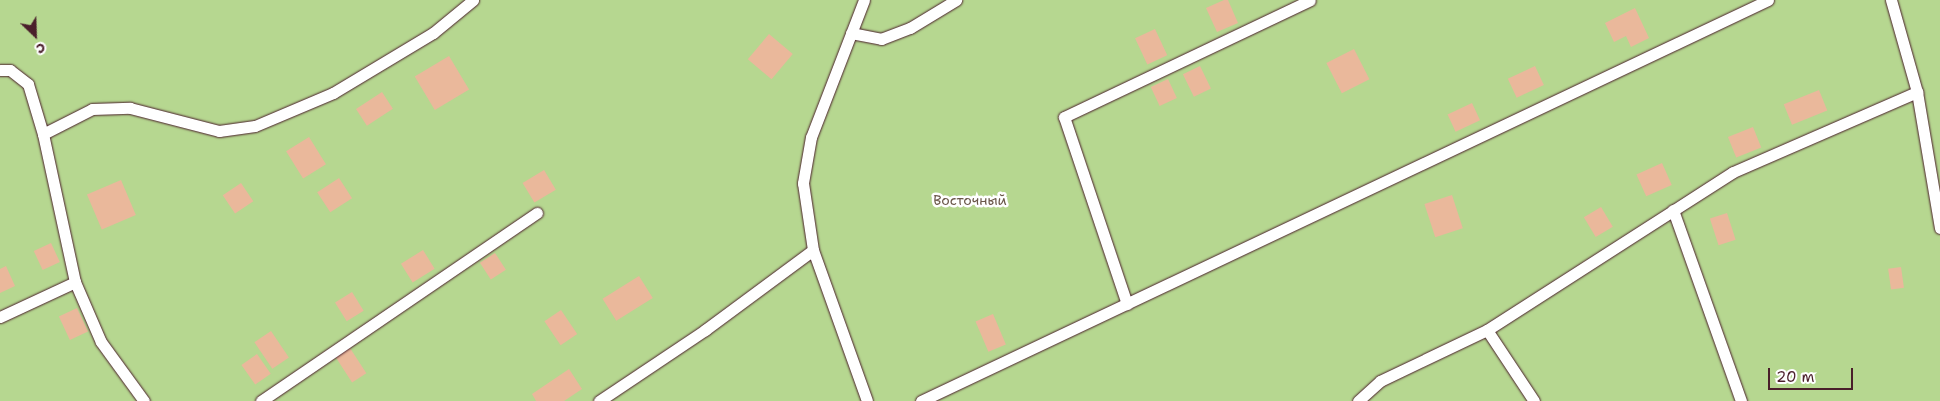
<!DOCTYPE html>
<html>
<head>
<meta charset="utf-8">
<style>
	body { margin:0 }
	#map { position:relative; width:1940px; height:401px; overflow:hidden; background:#fbf1eb; font-family:"Shantell Sans",sans-serif }
	div>[style] { position:absolute }
	[style*='--x'] { left:calc(var(--x)*1px); top:calc(var(--y)*1px); width:calc(var(--w)*1px); rotate:calc(var(--a)*1deg) }
	.green>* { inset:0; background:#b6d790; transform-origin:0 0 }
	.building>* { inset:0; background:#eab89b; transform-origin:0 0 }
	.roads { filter:drop-shadow(0 0 1px #4a1f2b) drop-shadow(0 0 1px #4a1f2b) }
	.lane>* { height:11px; margin:-5.5px; padding:0 5.5px; transform-origin:5.5px; border-radius:5.5px; background:#fff }
	span { translate:-50% -50%; white-space:nowrap; text-align:center; line-height:1.15; -webkit-text-stroke:5px #fff; paint-order:stroke }
	.park-label { font-size:14px; color:#6a5649 }
	.north { position:absolute; left:10px; top:10px; width:50px; height:50px; -webkit-text-stroke:4px #fff; paint-order:stroke; rotate:156deg; font-size:14px; font-weight:700; line-height:20px; text-align:center; color:#4a1f2b }
	.north::after { content:''; display:block; margin:auto; width:18px; height:22px; background:#4a1f2b; clip-path:polygon(50% 0,100% 100%,50% 72%,0 100%) }
	.scale { position:absolute; left:1768px; top:368px; width:85px; height:22px; box-sizing:border-box; border:2px solid #4a1f2b; border-top:0; padding-left:6px; font-size:15px; line-height:18px; white-space:nowrap; color:#4a1f2b; -webkit-text-stroke:4px #fff; paint-order:stroke }
</style>
</head>
<body>
<div id="map">
	<div class="green">
		<i style="left:0;top:0;width:1940px;height:401px"></i>
	</div>
	<div class="building">
		<i style="clip-path:polygon(1224px 0,1228px 0,1238px 23px,1217px 32px,1206px 8px)"></i>
		<i style="clip-path:polygon(1635px 8px,1649px 38px,1631px 47px,1626px 36px,1614px 42px,1605px 23px)"></i>
		<i style="left:1155px;top:29px;width:29px;height:22px;rotate:65deg"></i>
		<i style="left:769px;top:34px;width:31px;height:33px;rotate:40deg"></i>
		<i style="left:1354px;top:49px;width:34px;height:31px;rotate:63deg"></i>
		<i style="left:449px;top:56px;width:39px;height:40px;rotate:59deg"></i>
		<i style="left:1200px;top:66px;width:25px;height:19px;rotate:64deg"></i>
		<i style="left:1535px;top:66px;width:21px;height:30px;rotate:65deg"></i>
		<i style="left:1168px;top:79px;width:21px;height:19px;rotate:65deg"></i>
		<i style="left:1819px;top:90px;width:22px;height:38px;rotate:68deg"></i>
		<i style="left:382px;top:92px;width:20px;height:31px;rotate:57deg"></i>
		<i style="left:1472px;top:103px;width:19px;height:27px;rotate:65deg"></i>
		<i style="left:1753px;top:127px;width:22px;height:27px;rotate:68deg"></i>
		<i style="left:309px;top:137px;width:32px;height:27px;rotate:58deg"></i>
		<i style="left:1662px;top:163px;width:24px;height:28px;rotate:66deg"></i>
		<i style="left:544px;top:170px;width:23px;height:25px;rotate:59deg"></i>
		<i style="left:339px;top:178px;width:24px;height:26px;rotate:57deg"></i>
		<i style="left:121px;top:180px;width:38px;height:37px;rotate:67deg"></i>
		<i style="left:241px;top:183px;width:22px;height:22px;rotate:56deg"></i>
		<i style="left:1452px;top:195px;width:35px;height:29px;rotate:72deg"></i>
		<i style="left:1601px;top:207px;width:23px;height:20px;rotate:59deg"></i>
		<i style="left:1727px;top:213px;width:28px;height:18px;rotate:72deg"></i>
		<i style="left:51px;top:243px;width:21px;height:19px;rotate:65deg"></i>
		<i style="left:423px;top:250px;width:22px;height:26px;rotate:58deg"></i>
		<i style="left:495px;top:253px;width:20px;height:18px;rotate:57deg"></i>
		<i style="clip-path:polygon(6px 266px,15px 286px,0 293px,0 269px)"></i>
		<i style="left:1901px;top:267px;width:21px;height:13px;rotate:82deg"></i>
		<i style="left:639px;top:276px;width:26px;height:43px;rotate:58deg"></i>
		<i style="left:352px;top:292px;width:22px;height:20px;rotate:58deg"></i>
		<i style="left:77px;top:308px;width:26px;height:20px;rotate:65deg"></i>
		<i style="left:561px;top:310px;width:29px;height:20px;rotate:56deg"></i>
		<i style="left:993px;top:314px;width:33px;height:19px;rotate:67deg"></i>
		<i style="left:271px;top:331px;width:32px;height:20px;rotate:56deg"></i>
		<i style="left:350px;top:348px;width:30px;height:17px;rotate:57deg"></i>
		<i style="left:257px;top:354px;width:24px;height:19px;rotate:55deg"></i>
		<i style="clip-path:polygon(569px 369px,582px 389px,564px 401px,536px 401px,532px 394px)"></i>
	</div>
	<div class="roads">
		<div class="lane">
			<i style="--x:864;--y:0;--w:147;--a:111.1"></i>
			<i style="--x:811;--y:137;--w:47;--a:99.9"></i>
			<i style="--x:803;--y:183;--w:68;--a:81.5"></i>
			<i style="--x:813;--y:250;--w:160;--a:70.3"></i>
			<i style="--x:1891;--y:0;--w:96;--a:74.2"></i>
			<i style="--x:1917;--y:92;--w:138;--a:80.4"></i>
			<i style="--x:851;--y:33;--w:31;--a:11"></i>
			<i style="--x:881;--y:39;--w:31;--a:-21"></i>
			<i style="--x:910;--y:28;--w:54;--a:-31.3"></i>
			<i style="--x:0;--y:70;--w:10;--a:0"></i>
			<i style="--x:10;--y:70;--w:23;--a:38"></i>
			<i style="--x:28;--y:84;--w:52;--a:73.3"></i>
			<i style="--x:43;--y:134;--w:151;--a:77.8"></i>
			<i style="--x:75;--y:282;--w:65;--a:66.6"></i>
			<i style="--x:101;--y:342;--w:73;--a:53.9"></i>
			<i style="--x:43;--y:134;--w:55;--a:-27"></i>
			<i style="--x:92;--y:109;--w:38;--a:-2"></i>
			<i style="--x:130;--y:108;--w:92;--a:14.5"></i>
			<i style="--x:219;--y:131;--w:36;--a:-8"></i>
			<i style="--x:255;--y:126;--w:85;--a:-22.9"></i>
			<i style="--x:333;--y:93;--w:117;--a:-31"></i>
			<i style="--x:433;--y:33;--w:52;--a:-39.5"></i>
			<i style="--x:1673;--y:210;--w:203;--a:70.4"></i>
			<i style="--x:1127;--y:304;--w:197;--a:-108.6"></i>
			<i style="--x:1064;--y:117;--w:272;--a:-25.4"></i>
			<i style="--x:0;--y:317;--w:83;--a:-25"></i>
			<i style="--x:1487;--y:330;--w:85;--a:56.5"></i>
			<i style="--x:261;--y:401;--w:334;--a:-34.3"></i>
			<i style="--x:599;--y:401;--w:128;--a:-33.8"></i>
			<i style="--x:705;--y:330;--w:134;--a:-36.5"></i>
			<i style="--x:921;--y:401;--w:937;--a:-25.33"></i>
			<i style="--x:1358;--y:401;--w:30;--a:-42"></i>
			<i style="--x:1380;--y:381;--w:119;--a:-25.5"></i>
			<i style="--x:1487;--y:330;--w:292;--a:-32.7"></i>
			<i style="--x:1733;--y:172;--w:201;--a:-23.5"></i>
		</div>
	</div>
	<div class="park-label">
		<span style="left:970px;top:200px">Восточный</span>
	</div>
	<div class="north">С</div>
	<div class="scale">20 m</div>
</div>
</body>
</html>
